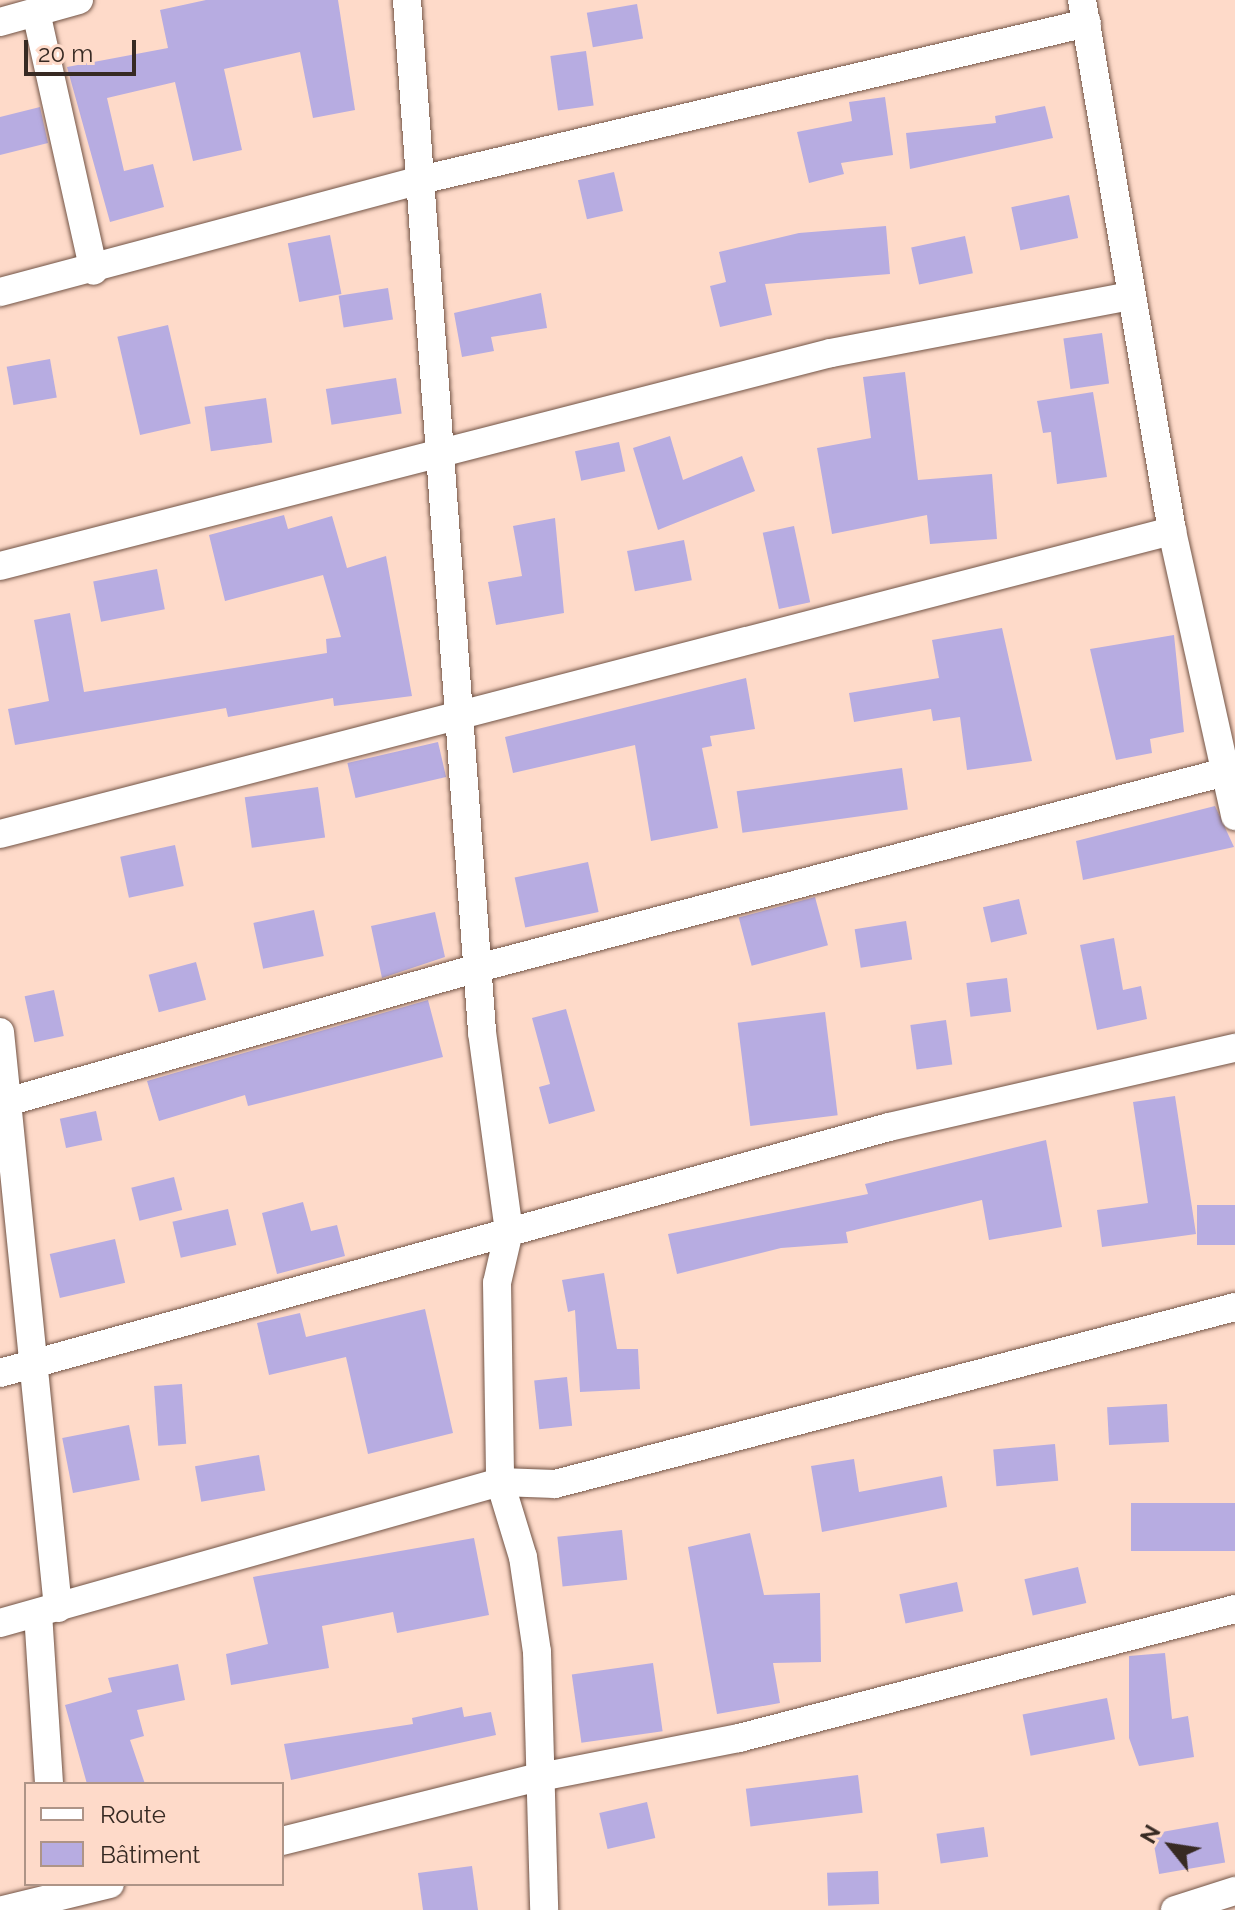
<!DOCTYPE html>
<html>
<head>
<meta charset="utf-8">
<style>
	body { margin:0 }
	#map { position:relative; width:1235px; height:1910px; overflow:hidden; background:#fedac9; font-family:Raleway,sans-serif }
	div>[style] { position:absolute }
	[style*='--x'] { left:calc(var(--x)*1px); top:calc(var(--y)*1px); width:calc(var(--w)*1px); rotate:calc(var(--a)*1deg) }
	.building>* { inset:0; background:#b7ace1; transform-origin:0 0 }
	.roads { filter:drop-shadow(0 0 2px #725446) drop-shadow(0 0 2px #725446) }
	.street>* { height:28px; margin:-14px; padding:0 14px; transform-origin:14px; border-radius:14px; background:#fff }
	span { translate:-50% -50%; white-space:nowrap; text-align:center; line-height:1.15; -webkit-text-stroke:8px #fedac9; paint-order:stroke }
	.legend { position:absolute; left:24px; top:1782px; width:260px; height:104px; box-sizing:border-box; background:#fedac9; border:2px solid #ae9487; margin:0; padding:10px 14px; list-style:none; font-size:24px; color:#372a23 }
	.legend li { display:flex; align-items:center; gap:16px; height:40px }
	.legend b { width:40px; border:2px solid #ae9487 }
	.north { position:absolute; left:1131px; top:1806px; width:80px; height:80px; -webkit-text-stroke:6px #fedac9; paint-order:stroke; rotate:300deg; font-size:22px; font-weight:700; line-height:32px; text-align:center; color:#372a23 }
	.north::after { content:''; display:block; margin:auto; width:28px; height:36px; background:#372a23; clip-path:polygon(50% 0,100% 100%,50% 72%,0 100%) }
	.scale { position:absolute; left:24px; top:40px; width:112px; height:36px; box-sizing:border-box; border:4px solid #372a23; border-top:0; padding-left:10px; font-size:24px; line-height:28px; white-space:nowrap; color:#372a23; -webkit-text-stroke:6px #fedac9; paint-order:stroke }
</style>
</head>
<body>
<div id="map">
	<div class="building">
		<i style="clip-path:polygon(206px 0,338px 0,355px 110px,313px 118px,300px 52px,224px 69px,242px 150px,193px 161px,175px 82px,107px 98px,124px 171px,153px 164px,164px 207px,110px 222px,67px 67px,168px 48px,160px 10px)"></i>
		<i style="left:637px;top:4px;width:35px;height:51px;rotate:80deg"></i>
		<i style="left:586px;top:51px;width:55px;height:36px;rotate:82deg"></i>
		<i style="clip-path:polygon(885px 97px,893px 155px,841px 163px,844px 174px,809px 183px,797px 132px,852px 121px,849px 102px)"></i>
		<i style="clip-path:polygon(1045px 106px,1053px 138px,910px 169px,906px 133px,996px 123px,995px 116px)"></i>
		<i style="clip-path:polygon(40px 107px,48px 143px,0 155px,0 117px)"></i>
		<i style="left:614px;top:172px;width:40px;height:37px;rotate:77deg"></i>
		<i style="left:1069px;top:195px;width:44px;height:59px;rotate:78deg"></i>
		<i style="clip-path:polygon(886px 226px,890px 274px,765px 284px,772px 315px,720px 327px,710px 286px,726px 282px,719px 252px,799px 233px)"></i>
		<i style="left:330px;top:235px;width:60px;height:43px;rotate:79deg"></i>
		<i style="left:965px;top:236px;width:38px;height:55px;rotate:78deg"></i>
		<i style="left:388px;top:288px;width:32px;height:50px;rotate:81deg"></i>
		<i style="clip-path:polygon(541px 293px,547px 328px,491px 337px,494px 351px,462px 357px,454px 313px)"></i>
		<i style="left:168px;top:325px;width:101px;height:52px;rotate:77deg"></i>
		<i style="left:1102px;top:333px;width:51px;height:39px;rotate:82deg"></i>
		<i style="left:50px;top:359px;width:39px;height:44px;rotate:80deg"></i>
		<i style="clip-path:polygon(905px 372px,918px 480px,992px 474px,997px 539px,930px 544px,927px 515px,832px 534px,817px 448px,871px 438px,863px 377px)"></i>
		<i style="left:396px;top:378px;width:36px;height:71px;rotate:81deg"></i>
		<i style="clip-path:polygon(1093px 392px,1107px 477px,1057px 484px,1051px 432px,1043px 433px,1037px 401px)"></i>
		<i style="left:266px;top:398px;width:45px;height:62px;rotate:82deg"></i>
		<i style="clip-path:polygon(670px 436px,683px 480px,742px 456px,755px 491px,658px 530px,633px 448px)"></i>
		<i style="left:619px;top:442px;width:30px;height:45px;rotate:78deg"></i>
		<i style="clip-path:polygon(284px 515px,288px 529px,332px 516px,347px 568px,386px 556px,412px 696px,334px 706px,333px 698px,228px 717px,226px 708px,15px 745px,8px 709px,49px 701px,34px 620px,70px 613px,84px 692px,327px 653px,326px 639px,341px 637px,323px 575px,225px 601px,209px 535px)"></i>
		<i style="clip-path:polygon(555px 518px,564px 613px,496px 625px,488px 582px,522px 576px,513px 526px)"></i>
		<i style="left:794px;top:526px;width:78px;height:32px;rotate:78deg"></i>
		<i style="left:684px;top:540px;width:41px;height:58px;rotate:79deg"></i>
		<i style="left:157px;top:569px;width:41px;height:65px;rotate:79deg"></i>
		<i style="clip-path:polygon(1002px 628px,1032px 761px,967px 770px,960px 717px,933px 721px,931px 709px,854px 722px,849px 693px,939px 678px,932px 640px)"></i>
		<i style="clip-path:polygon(1174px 635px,1184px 732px,1150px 739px,1152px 753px,1116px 760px,1090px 649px)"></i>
		<i style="clip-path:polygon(746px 678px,755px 729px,710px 736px,712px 746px,702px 748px,718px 828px,651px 841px,635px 745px,513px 773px,505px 737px)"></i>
		<i style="left:438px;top:742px;width:36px;height:93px;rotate:77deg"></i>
		<i style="left:902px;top:768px;width:42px;height:167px;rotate:82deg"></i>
		<i style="left:318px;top:787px;width:51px;height:74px;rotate:82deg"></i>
		<i style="clip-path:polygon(1215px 806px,1234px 847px,1083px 880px,1076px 841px)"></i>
		<i style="left:175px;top:845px;width:42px;height:56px;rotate:78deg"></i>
		<i style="left:588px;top:862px;width:51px;height:75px;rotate:78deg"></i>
		<i style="left:815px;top:897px;width:50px;height:79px;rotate:75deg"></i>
		<i style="left:1019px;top:899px;width:36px;height:37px;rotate:77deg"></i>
		<i style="left:314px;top:910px;width:47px;height:62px;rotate:78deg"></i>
		<i style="clip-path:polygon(435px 912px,445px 957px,382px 978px,371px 926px)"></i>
		<i style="left:906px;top:921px;width:39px;height:52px;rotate:81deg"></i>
		<i style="clip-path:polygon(1114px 938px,1123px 990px,1141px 986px,1147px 1019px,1097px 1030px,1080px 945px)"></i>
		<i style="left:196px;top:962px;width:39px;height:49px;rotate:75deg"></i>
		<i style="left:1007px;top:978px;width:34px;height:41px;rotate:83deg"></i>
		<i style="left:54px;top:990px;width:47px;height:30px;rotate:78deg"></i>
		<i style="clip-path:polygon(428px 1000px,443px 1057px,248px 1106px,245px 1095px,159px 1121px,147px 1081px)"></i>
		<i style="clip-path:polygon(566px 1009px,595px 1111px,549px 1124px,539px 1087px,550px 1084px,532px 1018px)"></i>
		<i style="left:825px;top:1012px;width:104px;height:88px;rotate:83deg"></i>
		<i style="left:946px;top:1020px;width:45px;height:36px;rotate:82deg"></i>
		<i style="clip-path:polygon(1175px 1096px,1196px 1234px,1102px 1247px,1097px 1210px,1148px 1203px,1133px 1102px)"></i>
		<i style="left:96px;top:1111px;width:30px;height:37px;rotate:78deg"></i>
		<i style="clip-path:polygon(1046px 1140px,1062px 1227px,989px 1240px,982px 1200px,846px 1232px,848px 1243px,781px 1248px,677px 1274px,668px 1234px,868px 1194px,865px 1184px)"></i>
		<i style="left:174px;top:1177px;width:34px;height:44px;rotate:76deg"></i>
		<i style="clip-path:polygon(303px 1202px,311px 1231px,337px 1225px,345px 1256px,277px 1274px,262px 1213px)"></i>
		<i style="left:1235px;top:1205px;width:40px;height:38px;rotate:90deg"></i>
		<i style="left:228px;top:1209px;width:37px;height:57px;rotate:77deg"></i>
		<i style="left:115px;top:1239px;width:45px;height:67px;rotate:77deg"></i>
		<i style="clip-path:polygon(604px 1273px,617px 1349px,638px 1349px,640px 1389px,580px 1392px,575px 1310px,568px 1312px,562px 1280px)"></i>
		<i style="clip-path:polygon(425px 1309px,453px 1433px,368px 1454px,346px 1357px,269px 1375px,257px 1323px,300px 1313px,306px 1337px)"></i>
		<i style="left:567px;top:1377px;width:49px;height:33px;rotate:84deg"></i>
		<i style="left:182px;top:1384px;width:60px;height:28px;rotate:86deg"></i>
		<i style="left:1167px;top:1404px;width:38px;height:60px;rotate:87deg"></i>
		<i style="left:129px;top:1425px;width:56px;height:68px;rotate:79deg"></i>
		<i style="left:1055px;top:1444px;width:37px;height:62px;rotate:85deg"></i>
		<i style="left:259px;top:1455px;width:36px;height:65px;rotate:80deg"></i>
		<i style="clip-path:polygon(854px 1459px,859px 1492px,942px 1476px,947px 1507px,822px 1532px,811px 1466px)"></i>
		<i style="left:1131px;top:1503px;width:104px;height:48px"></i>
		<i style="left:622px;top:1530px;width:50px;height:65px;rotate:84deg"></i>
		<i style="clip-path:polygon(750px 1533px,764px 1595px,820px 1593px,821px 1662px,773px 1663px,780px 1703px,717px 1714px,688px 1547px)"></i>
		<i style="clip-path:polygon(474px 1538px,489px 1615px,397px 1633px,393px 1612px,322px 1626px,329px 1668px,231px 1685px,226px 1654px,268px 1644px,253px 1577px)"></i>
		<i style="left:1078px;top:1567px;width:37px;height:55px;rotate:77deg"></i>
		<i style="left:957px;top:1582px;width:30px;height:59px;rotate:78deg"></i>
		<i style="clip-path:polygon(1165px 1653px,1172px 1719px,1188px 1716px,1194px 1757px,1139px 1766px,1129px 1738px,1129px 1656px)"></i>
		<i style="left:653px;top:1663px;width:69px;height:82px;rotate:82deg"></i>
		<i style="clip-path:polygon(178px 1664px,185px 1700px,137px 1710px,144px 1736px,130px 1740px,145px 1784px,87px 1784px,65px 1705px,112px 1692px,108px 1678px)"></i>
		<i style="left:1107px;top:1698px;width:42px;height:86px;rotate:79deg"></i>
		<i style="clip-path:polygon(462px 1707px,464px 1717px,491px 1712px,496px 1735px,291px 1780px,284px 1744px,413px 1724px,412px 1718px)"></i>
		<i style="left:858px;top:1775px;width:38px;height:113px;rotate:83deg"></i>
		<i style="left:647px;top:1802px;width:37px;height:49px;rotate:77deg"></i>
		<i style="left:1218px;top:1822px;width:41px;height:67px;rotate:80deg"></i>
		<i style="left:984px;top:1827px;width:30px;height:48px;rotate:82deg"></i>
		<i style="clip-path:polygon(472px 1866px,478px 1910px,423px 1910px,418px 1873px)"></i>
		<i style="left:878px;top:1871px;width:33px;height:51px;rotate:88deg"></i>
	</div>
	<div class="roads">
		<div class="street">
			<i style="--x:407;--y:0;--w:1035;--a:85.84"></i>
			<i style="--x:482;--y:1032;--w:201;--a:82.3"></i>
			<i style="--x:509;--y:1231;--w:53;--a:103"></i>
			<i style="--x:497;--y:1283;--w:199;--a:89.1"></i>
			<i style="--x:500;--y:1482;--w:78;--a:73"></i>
			<i style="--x:523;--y:1557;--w:96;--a:81.6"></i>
			<i style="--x:537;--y:1652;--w:258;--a:88.4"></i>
			<i style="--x:1082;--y:0;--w:539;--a:80.38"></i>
			<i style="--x:1172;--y:531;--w:292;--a:77.5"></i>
			<i style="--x:36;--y:12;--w:265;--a:77.4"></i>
			<i style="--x:0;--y:22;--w:82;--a:-15.6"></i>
			<i style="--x:0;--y:292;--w:440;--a:-14.9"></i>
			<i style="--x:425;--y:179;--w:680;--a:-13.26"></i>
			<i style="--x:0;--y:566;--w:858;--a:-14.38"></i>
			<i style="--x:831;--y:353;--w:304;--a:-10.8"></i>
			<i style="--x:0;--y:834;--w:1211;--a:-14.5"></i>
			<i style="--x:0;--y:1032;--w:579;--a:84.25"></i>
			<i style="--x:0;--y:1104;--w:497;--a:-15.9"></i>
			<i style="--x:478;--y:968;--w:772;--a:-14.7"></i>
			<i style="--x:0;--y:1373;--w:922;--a:-15.47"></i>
			<i style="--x:889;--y:1127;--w:355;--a:-12.9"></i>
			<i style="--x:38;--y:1613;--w:171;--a:86.3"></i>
			<i style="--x:0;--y:1623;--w:520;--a:-15.75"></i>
			<i style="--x:500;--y:1482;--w:55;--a:2.1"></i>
			<i style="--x:555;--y:1484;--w:703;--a:-14.59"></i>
			<i style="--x:282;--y:1841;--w:261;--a:-14"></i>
			<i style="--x:535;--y:1778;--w:208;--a:-11.1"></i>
			<i style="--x:739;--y:1738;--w:513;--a:-14.58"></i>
			<i style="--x:3;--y:1910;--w:110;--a:-13.7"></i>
			<i style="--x:1175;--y:1910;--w:63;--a:-17.6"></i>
		</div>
	</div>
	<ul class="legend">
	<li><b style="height:10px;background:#fff"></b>Route</li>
	<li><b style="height:22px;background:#b7ace1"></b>Bâtiment</li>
	</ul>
	<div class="north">N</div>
	<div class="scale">20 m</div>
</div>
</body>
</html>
